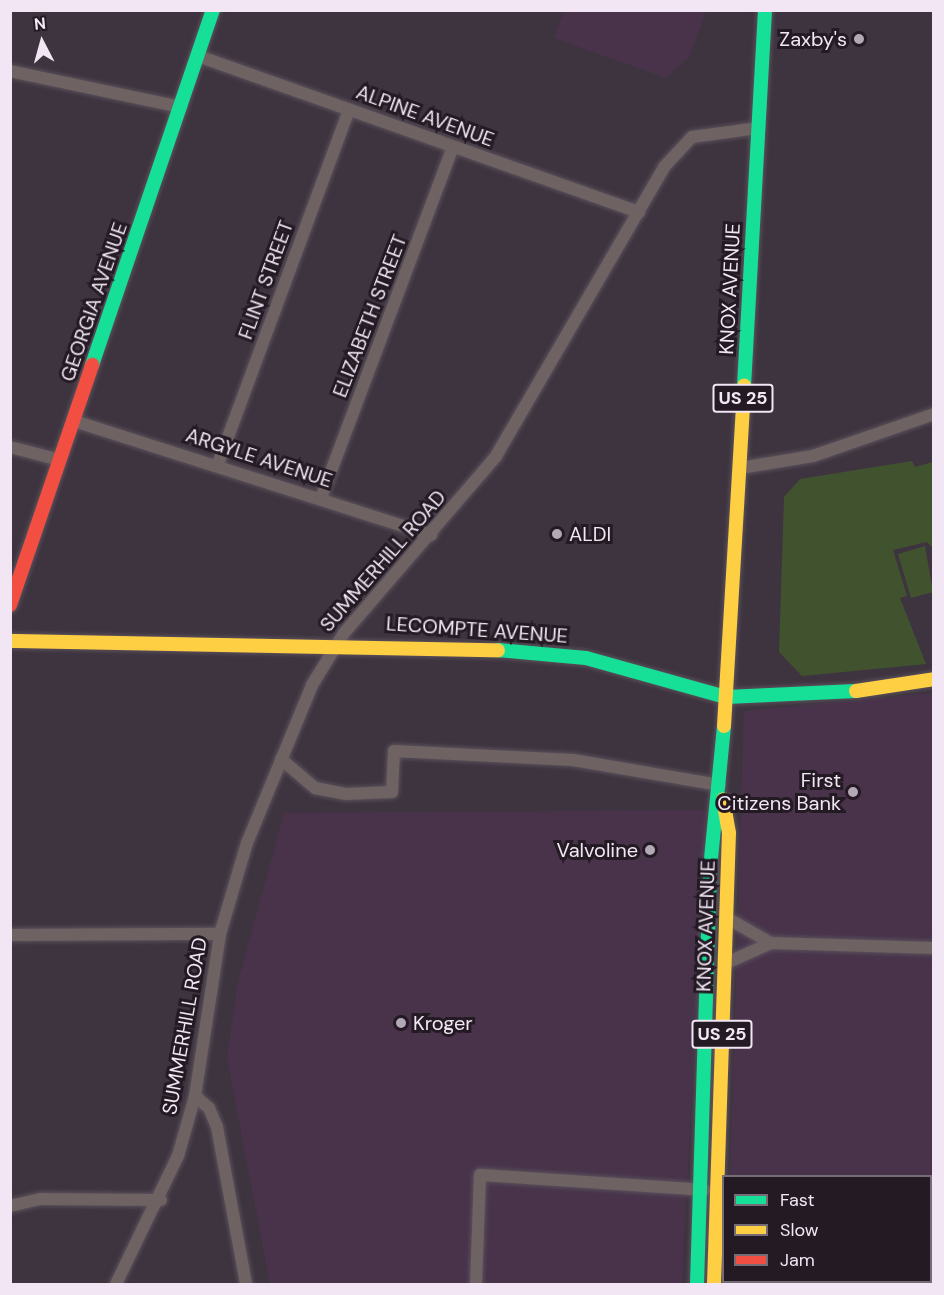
<!DOCTYPE html>
<html>
<head>
<meta charset="utf-8">
<style>
	body { margin:0 }
	#map { position:relative; width:944px; height:1295px; overflow:hidden; background:#3e343f; font-family:"DM Sans",sans-serif }
	div>[style] { position:absolute }
	[style*='--x'] { left:calc(var(--x)*1px); top:calc(var(--y)*1px); width:calc(var(--w)*1px); rotate:calc(var(--a)*1deg) }
	.built>* { inset:0; background:#48334b }
	.green>* { inset:0; background:#41522f }
	.roads { filter:drop-shadow(0 0 2px #5a515b) drop-shadow(0 0 2px #5a515b) }
	.street>* { height:12px; margin:-6px; padding:0 6px; transform-origin:6px; border-radius:6px; background:#6e6263 }
	.fast>* { height:14px; margin:-7px; padding:0 7px; transform-origin:7px; border-radius:7px; background:#16e098 }
	.slow>* { height:14px; margin:-7px; padding:0 7px; transform-origin:7px; border-radius:7px; background:#ffcf43 }
	.jam>* { height:14px; margin:-7px; padding:0 7px; transform-origin:7px; border-radius:7px; background:#f24e42 }
	.dots>* { width:16px; height:16px; translate:-50% -50%; box-sizing:border-box; border:3px solid #231a24; border-radius:50% }
	span { translate:-50% -50%; white-space:nowrap; text-align:center; line-height:1.15; -webkit-text-stroke:6px #231a24; paint-order:stroke }
	.shield-label span { padding:2px 4px; background:#231a24; border:2px solid; border-radius:4px; -webkit-text-stroke-width:0 }
	.shield-label { font-size:18px; color:#f2e6f4; font-weight:700 }
	.poi-label { font-size:20px; color:#f2e6f4 }
	.right { translate:-100% -50%; text-align:right }
	.left { translate:0 -50%; text-align:left }
	.street-label { font-size:20px; color:#f2e6f4 }
	.frame { position:absolute; inset:0; border:12px solid #f2e6f4; pointer-events:none }
	.legend { position:absolute; left:722px; top:1175px; width:210px; height:108px; box-sizing:border-box; background:#231a24; border:2px solid #766c77; margin:0; padding:8px 10px; list-style:none; font-size:18px; color:#f2e6f4 }
	.legend li { display:flex; align-items:center; gap:12px; height:30px }
	.legend b { width:30px; border:2px solid #766c77 }
	.north { position:absolute; left:12px; top:12px; width:60px; height:60px; -webkit-text-stroke:4px #231a24; paint-order:stroke; rotate:354deg; font-size:16px; font-weight:700; line-height:24px; text-align:center; color:#f2e6f4 }
	.north::after { content:''; display:block; margin:auto; width:21px; height:27px; background:#f2e6f4; clip-path:polygon(50% 0,100% 100%,50% 72%,0 100%) }
</style>
</head>
<body>
<div id="map">
	<div class="built">
		<i style="clip-path:polygon(564px 11px,564px 10px,706px 11px,689px 57px,666px 78px,554px 38px)"></i>
		<i style="clip-path:polygon(933px 693px,933px 1284px,727px 1284px,930px 1282px,930px 1176px,730px 1176px,744px 711px)"></i>
		<i style="clip-path:polygon(706px 810px,682px 1284px,270px 1284px,227px 1058px,238px 982px,284px 813px)"></i>
	</div>
	<div class="green">
		<i style="clip-path:polygon(912px 461px,915px 467px,933px 462px,933px 548px,927px 542px,893px 550px,907px 596px,900px 598px,926px 664px,802px 676px,779px 652px,784px 497px,800px 479px)"></i>
		<i style="clip-path:polygon(925px 546px,933px 592px,911px 598px,898px 554px)"></i>
	</div>
	<div class="roads">
		<div class="street">
			<i style="--x:198;--y:56;--w:468;--a:19.5"></i>
			<i style="--x:10;--y:71;--w:175;--a:11.9"></i>
			<i style="--x:74;--y:421;--w:375;--a:17.7"></i>
			<i style="--x:10;--y:447;--w:52;--a:14.6"></i>
			<i style="--x:218;--y:464;--w:378;--a:-69.7"></i>
			<i style="--x:740;--y:468;--w:74;--a:-9.3"></i>
			<i style="--x:813;--y:456;--w:128;--a:-19.1"></i>
			<i style="--x:321;--y:498;--w:375;--a:-69.4"></i>
			<i style="--x:281;--y:759;--w:45;--a:40.5"></i>
			<i style="--x:315;--y:788;--w:32;--a:11"></i>
			<i style="--x:346;--y:794;--w:46;--a:-2.5"></i>
			<i style="--x:392;--y:792;--w:41;--a:-87.2"></i>
			<i style="--x:394;--y:751;--w:179;--a:2.9"></i>
			<i style="--x:573;--y:760;--w:149;--a:9.7"></i>
			<i style="--x:725;--y:917;--w:53;--a:29.5"></i>
			<i style="--x:771;--y:943;--w:163;--a:1.8"></i>
			<i style="--x:10;--y:935;--w:210;--a:-0.3"></i>
			<i style="--x:724;--y:964;--w:51;--a:-24.1"></i>
			<i style="--x:195;--y:1096;--w:18;--a:41"></i>
			<i style="--x:209;--y:1108;--w:21;--a:67"></i>
			<i style="--x:217;--y:1127;--w:160;--a:79.5"></i>
			<i style="--x:930;--y:1191;--w:6;--a:-51"></i>
			<i style="--x:10;--y:1206;--w:31;--a:-13"></i>
			<i style="--x:40;--y:1199;--w:121;--a:0.5"></i>
			<i style="--x:116;--y:1284;--w:142;--a:-64.2"></i>
			<i style="--x:178;--y:1156;--w:62;--a:-74.2"></i>
			<i style="--x:195;--y:1096;--w:164;--a:-81.2"></i>
			<i style="--x:220;--y:934;--w:95;--a:-73.5"></i>
			<i style="--x:247;--y:843;--w:171;--a:-67.6"></i>
			<i style="--x:312;--y:685;--w:61;--a:-58.4"></i>
			<i style="--x:344;--y:633;--w:233;--a:-49.3"></i>
			<i style="--x:496;--y:456;--w:334;--a:-59.8"></i>
			<i style="--x:664;--y:167;--w:41;--a:-47"></i>
			<i style="--x:692;--y:137;--w:68;--a:-7.7"></i>
			<i style="--x:476;--y:1284;--w:109;--a:-87.9"></i>
			<i style="--x:480;--y:1175;--w:225;--a:3.8"></i>
			<i style="--x:886;--y:1284;--w:2;--a:-63"></i>
		</div>
		<div class="fast">
			<i style="--x:92;--y:365;--w:375;--a:-71.2"></i>
			<i style="--x:744;--y:386;--w:377;--a:-86.8"></i>
			<i style="--x:498;--y:650;--w:88;--a:5.2"></i>
			<i style="--x:586;--y:658;--w:145;--a:15.6"></i>
			<i style="--x:726;--y:697;--w:130;--a:-2.6"></i>
			<i style="--x:697;--y:1284;--w:415;--a:-88.2"></i>
			<i style="--x:710;--y:869;--w:144;--a:-84.4"></i>
		</div>
		<div class="slow">
			<i style="--x:10;--y:641;--w:488;--a:1.1"></i>
			<i style="--x:856;--y:691;--w:79;--a:-8.7"></i>
			<i style="--x:724;--y:726;--w:341;--a:-86.6"></i>
			<i style="--x:714;--y:1284;--w:451;--a:-88.1"></i>
			<i style="--x:729;--y:833;--w:34;--a:-100"></i>
		</div>
		<div class="jam">
			<i style="--x:10;--y:605;--w:254;--a:-71.1"></i>
		</div>
	</div>
	<div class="dots">
		<i style="left:859px;top:39px;background:#b3a8b5"></i>
		<i style="left:557px;top:534px;background:#b3a8b5"></i>
		<i style="left:853px;top:792px;background:#b3a8b5"></i>
		<i style="left:650px;top:850px;background:#b3a8b5"></i>
		<i style="left:401px;top:1023px;background:#b3a8b5"></i>
	</div>
	<div class="shield-label">
		<span style="left:743px;top:398px">US 25</span>
		<span style="left:722px;top:1034px">US 25</span>
	</div>
	<div class="poi-label">
		<span class="right" style="left:847px;top:39px">Zaxby's</span>
		<span class="left" style="left:569px;top:534px">ALDI</span>
		<span class="right" style="left:841px;top:792px">First<br>Citizens Bank</span>
		<span class="right" style="left:638px;top:850px">Valvoline</span>
		<span class="left" style="left:413px;top:1023px">Kroger</span>
	</div>
	<div class="street-label">
		<span style="left:425px;top:116px;rotate:20deg">ALPINE AVENUE</span>
		<span style="left:266px;top:280px;rotate:-70deg">FLINT STREET</span>
		<span style="left:730px;top:289px;rotate:-87deg">KNOX AVENUE</span>
		<span style="left:94px;top:302px;rotate:-71deg">GEORGIA AVENUE</span>
		<span style="left:370px;top:316px;rotate:-69deg">ELIZABETH STREET</span>
		<span style="left:259px;top:458px;rotate:18deg">ARGYLE AVENUE</span>
		<span style="left:383px;top:561px;rotate:-49deg">SUMMERHILL ROAD</span>
		<span style="left:477px;top:630px;rotate:4deg">LECOMPTE AVENUE</span>
		<span style="left:706px;top:926px;rotate:-88deg">KNOX AVENUE</span>
		<span style="left:185px;top:1026px;rotate:-80deg">SUMMERHILL ROAD</span>
	</div>
	<div class="frame"></div>
	<ul class="legend">
	<li><b style="height:8px;background:#16e098"></b>Fast</li>
	<li><b style="height:8px;background:#ffcf43"></b>Slow</li>
	<li><b style="height:8px;background:#f24e42"></b>Jam</li>
	</ul>
	<div class="north">N</div>
</div>
</body>
</html>
